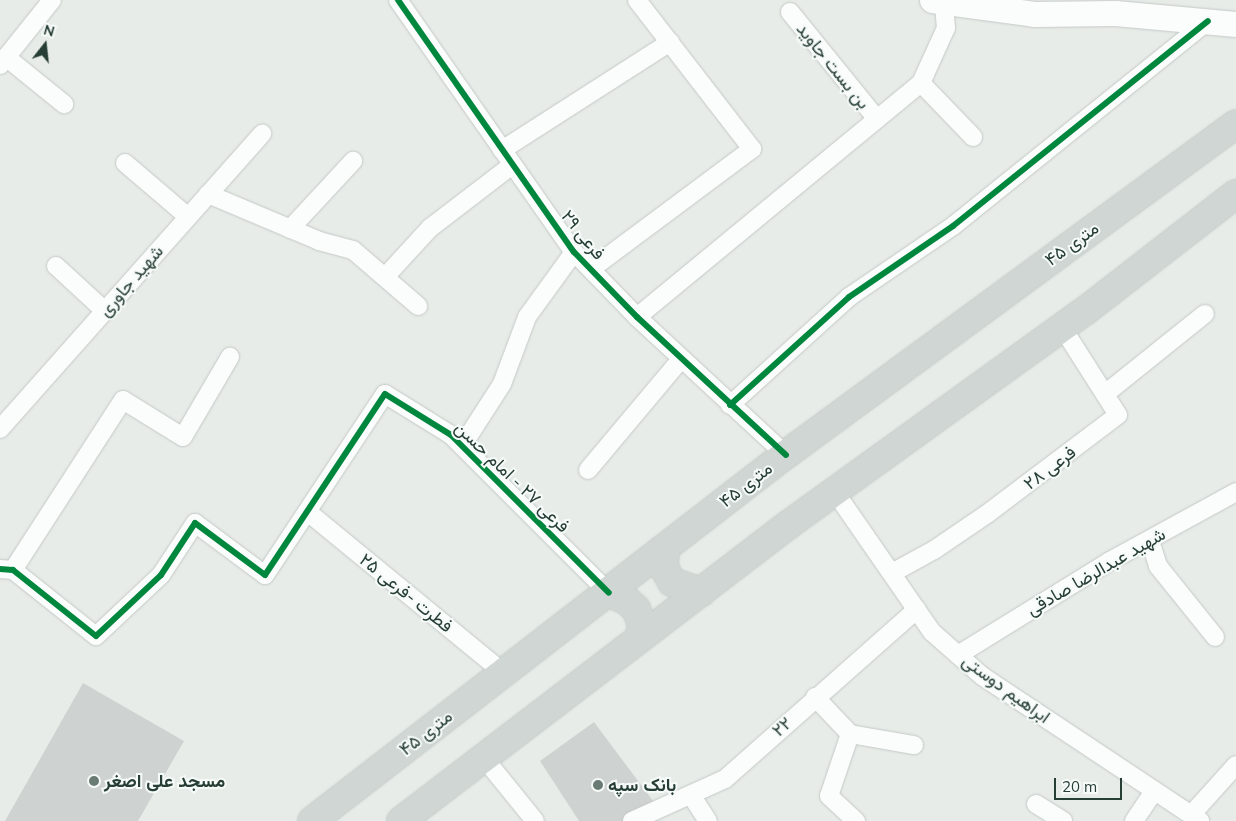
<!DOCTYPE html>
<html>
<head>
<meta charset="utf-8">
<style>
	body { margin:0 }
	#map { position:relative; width:1236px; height:821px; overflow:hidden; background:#e7ece9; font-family:Mulish,Vazirmatn,sans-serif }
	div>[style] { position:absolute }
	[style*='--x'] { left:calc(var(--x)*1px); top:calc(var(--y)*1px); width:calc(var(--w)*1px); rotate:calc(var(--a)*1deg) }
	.building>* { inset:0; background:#ced3d1 }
	.roads { filter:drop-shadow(0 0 1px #c4c9c6) drop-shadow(0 0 1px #c4c9c6) }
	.street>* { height:18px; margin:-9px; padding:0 9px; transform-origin:9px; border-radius:9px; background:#fbfcfc }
	.secondary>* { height:25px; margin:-12.5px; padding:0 12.5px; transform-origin:12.5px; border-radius:12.5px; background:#fbfcfc }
	.primary>* { height:28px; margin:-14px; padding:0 14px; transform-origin:14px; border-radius:14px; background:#cfd6d3 }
	.cycleway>* { height:6px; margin:-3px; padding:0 3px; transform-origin:3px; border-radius:3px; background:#00873e }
	.dots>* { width:14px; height:14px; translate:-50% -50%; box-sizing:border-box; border:2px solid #f6faf8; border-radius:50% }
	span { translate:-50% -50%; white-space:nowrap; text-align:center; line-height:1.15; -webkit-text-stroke:4px #f6faf8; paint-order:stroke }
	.street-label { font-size:18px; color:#263e35 }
	.poi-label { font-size:18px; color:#263e35; font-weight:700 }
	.left { translate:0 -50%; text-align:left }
	.north { position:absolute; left:20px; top:20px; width:50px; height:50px; -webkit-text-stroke:4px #f6faf8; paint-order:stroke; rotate:16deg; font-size:14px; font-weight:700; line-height:20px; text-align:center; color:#263e35 }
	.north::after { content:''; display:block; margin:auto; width:18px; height:22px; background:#263e35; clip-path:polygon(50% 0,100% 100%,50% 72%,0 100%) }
	.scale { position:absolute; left:1054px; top:778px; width:68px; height:22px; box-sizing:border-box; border:2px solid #263e35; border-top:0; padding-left:6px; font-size:15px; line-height:18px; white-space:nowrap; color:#263e35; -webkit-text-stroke:4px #f6faf8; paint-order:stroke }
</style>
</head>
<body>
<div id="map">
	<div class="building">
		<i style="clip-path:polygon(83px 683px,184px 741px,138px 821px,5px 821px)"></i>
		<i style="clip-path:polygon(594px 722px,659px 809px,633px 821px,579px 821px,540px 761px)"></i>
	</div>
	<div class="roads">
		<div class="street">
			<i style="--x:398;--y:0;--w:307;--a:55.1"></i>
			<i style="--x:574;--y:252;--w:91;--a:45.9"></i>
			<i style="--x:637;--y:317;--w:203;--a:42.8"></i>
			<i style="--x:790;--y:12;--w:138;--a:50.9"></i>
			<i style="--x:6;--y:57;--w:75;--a:39"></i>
			<i style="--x:0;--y:65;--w:83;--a:-51.3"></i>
			<i style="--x:921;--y:83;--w:75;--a:46.1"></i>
			<i style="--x:502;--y:150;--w:200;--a:-32.7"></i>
			<i style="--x:125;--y:163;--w:82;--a:40.5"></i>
			<i style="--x:208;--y:194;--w:121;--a:22.9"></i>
			<i style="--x:319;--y:241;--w:35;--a:15"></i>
			<i style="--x:353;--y:250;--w:86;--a:40.7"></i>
			<i style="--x:290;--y:229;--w:93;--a:-47.2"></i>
			<i style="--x:56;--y:266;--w:67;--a:42.6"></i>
			<i style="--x:591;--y:269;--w:201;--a:-36.7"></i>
			<i style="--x:752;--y:149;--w:188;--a:-127.7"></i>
			<i style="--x:385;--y:277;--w:67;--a:-47.4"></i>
			<i style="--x:430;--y:228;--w:103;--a:-37.5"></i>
			<i style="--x:637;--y:317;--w:368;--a:-39.5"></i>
			<i style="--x:921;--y:83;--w:60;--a:-65.6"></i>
			<i style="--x:946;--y:28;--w:24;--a:-95"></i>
			<i style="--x:1105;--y:394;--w:128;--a:-38.7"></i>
			<i style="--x:730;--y:405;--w:161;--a:-42.2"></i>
			<i style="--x:849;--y:297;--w:126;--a:-34.3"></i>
			<i style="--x:953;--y:226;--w:327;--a:-38.8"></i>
			<i style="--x:0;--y:429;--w:395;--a:-48.4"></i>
			<i style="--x:462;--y:446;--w:74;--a:-57.2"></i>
			<i style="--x:502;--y:384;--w:72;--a:-69.5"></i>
			<i style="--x:527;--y:317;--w:80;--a:-54.1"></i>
			<i style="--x:588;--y:470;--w:145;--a:-50"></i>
			<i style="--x:835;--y:492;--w:170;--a:55.3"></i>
			<i style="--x:932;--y:632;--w:67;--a:41.3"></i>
			<i style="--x:982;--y:676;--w:262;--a:33.6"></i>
			<i style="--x:309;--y:513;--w:252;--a:39.4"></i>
			<i style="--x:1150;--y:541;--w:26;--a:72"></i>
			<i style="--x:1158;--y:566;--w:91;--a:51.2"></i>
			<i style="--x:0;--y:569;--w:13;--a:4"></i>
			<i style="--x:13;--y:570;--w:106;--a:38.5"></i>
			<i style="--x:96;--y:636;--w:89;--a:-43.2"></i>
			<i style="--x:161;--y:575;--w:62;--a:-56.8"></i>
			<i style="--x:195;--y:523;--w:87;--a:36.6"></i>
			<i style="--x:265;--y:575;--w:217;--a:-56.5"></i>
			<i style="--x:385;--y:394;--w:78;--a:31.8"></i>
			<i style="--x:451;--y:435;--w:223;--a:45"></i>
			<i style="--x:13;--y:570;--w:202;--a:-57.1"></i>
			<i style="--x:123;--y:400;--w:70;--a:31.7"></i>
			<i style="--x:183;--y:437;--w:93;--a:-59.6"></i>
			<i style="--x:892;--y:573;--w:48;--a:-28.7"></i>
			<i style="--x:934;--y:550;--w:64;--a:-34.2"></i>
			<i style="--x:987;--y:514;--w:164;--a:-37.1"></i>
			<i style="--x:1118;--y:415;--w:104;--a:-122.5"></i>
			<i style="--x:958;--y:655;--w:179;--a:-31.7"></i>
			<i style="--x:1110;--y:561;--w:144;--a:-28.7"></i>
			<i style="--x:815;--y:697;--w:51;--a:46.6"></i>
			<i style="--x:850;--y:734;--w:65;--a:108.7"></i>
			<i style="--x:829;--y:796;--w:37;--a:43"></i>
			<i style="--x:850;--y:734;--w:65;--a:9.8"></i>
			<i style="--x:484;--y:758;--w:81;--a:51"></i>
			<i style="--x:691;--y:795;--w:31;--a:57"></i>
			<i style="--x:1036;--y:804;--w:32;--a:32"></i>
			<i style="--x:1191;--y:815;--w:67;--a:-48"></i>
			<i style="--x:632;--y:821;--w:102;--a:-24.3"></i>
			<i style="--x:725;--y:779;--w:256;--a:-41.5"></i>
			<i style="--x:1134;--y:821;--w:36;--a:-56"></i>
		</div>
		<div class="secondary">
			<i style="--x:932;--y:0;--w:103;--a:7.8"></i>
			<i style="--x:1034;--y:14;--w:81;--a:-0.7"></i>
			<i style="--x:1115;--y:13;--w:121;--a:5.2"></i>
		</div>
		<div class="primary">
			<i style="--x:665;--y:548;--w:20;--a:93"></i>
			<i style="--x:664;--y:568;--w:16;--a:60"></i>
			<i style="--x:672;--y:582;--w:31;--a:19"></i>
			<i style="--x:609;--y:593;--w:18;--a:22"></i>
			<i style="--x:626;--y:600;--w:13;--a:42"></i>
			<i style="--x:636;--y:609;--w:16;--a:68"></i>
			<i style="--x:642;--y:624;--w:13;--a:99"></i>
			<i style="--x:312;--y:821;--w:583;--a:-37.75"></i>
			<i style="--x:773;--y:464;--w:574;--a:-36.29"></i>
			<i style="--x:401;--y:821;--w:487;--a:-37.4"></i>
			<i style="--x:788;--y:525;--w:366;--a:-35.8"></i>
			<i style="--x:1085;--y:311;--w:191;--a:-37.8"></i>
		</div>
	</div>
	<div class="cycleway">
		<i style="--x:398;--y:0;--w:307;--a:55.1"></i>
		<i style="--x:574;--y:252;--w:91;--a:45.9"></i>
		<i style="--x:637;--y:317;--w:203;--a:42.8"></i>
		<i style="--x:730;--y:405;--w:161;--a:-42.2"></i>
		<i style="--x:849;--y:297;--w:126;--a:-34.3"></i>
		<i style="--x:953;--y:226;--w:327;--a:-38.8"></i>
		<i style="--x:0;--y:569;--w:13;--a:4"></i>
		<i style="--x:13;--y:570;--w:106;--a:38.5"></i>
		<i style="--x:96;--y:636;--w:89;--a:-43.2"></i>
		<i style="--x:161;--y:575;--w:62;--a:-56.8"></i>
		<i style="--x:195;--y:523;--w:87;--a:36.6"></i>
		<i style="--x:265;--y:575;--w:217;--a:-56.5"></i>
		<i style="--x:385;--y:394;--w:78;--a:31.8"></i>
		<i style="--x:451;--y:435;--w:223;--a:45"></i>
	</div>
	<div class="dots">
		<i style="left:94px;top:781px;background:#6a7b74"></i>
		<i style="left:598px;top:785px;background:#6a7b74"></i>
	</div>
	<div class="street-label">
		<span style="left:833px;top:66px;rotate:51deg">بن بست جاوید</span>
		<span style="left:583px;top:235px;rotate:51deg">فرعی ۲۹</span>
		<span style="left:1072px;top:244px;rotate:-36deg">۴۵ متری</span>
		<span style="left:131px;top:281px;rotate:-49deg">شهید جاوری</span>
		<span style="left:1050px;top:468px;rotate:-37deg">فرعی ۲۸</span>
		<span style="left:512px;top:477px;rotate:44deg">فرعی ۲۷ - امام حسن</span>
		<span style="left:746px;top:485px;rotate:-38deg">۴۵ متری</span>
		<span style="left:1096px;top:572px;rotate:-30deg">شهید عبدالرضا صادقی</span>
		<span style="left:406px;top:593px;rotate:39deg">فطرت -فرعی ۲۵</span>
		<span style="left:1006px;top:689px;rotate:36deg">ابراهیم دوستی</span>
		<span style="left:782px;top:727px;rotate:-42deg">۲۲</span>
		<span style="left:426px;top:733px;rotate:-38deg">۴۵ متری</span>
	</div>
	<div class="poi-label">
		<span class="left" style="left:104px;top:781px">مسجد علی اصغر</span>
		<span class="left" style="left:608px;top:785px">بانک سپه</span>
	</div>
	<div class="north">N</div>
	<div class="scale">20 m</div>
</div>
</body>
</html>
